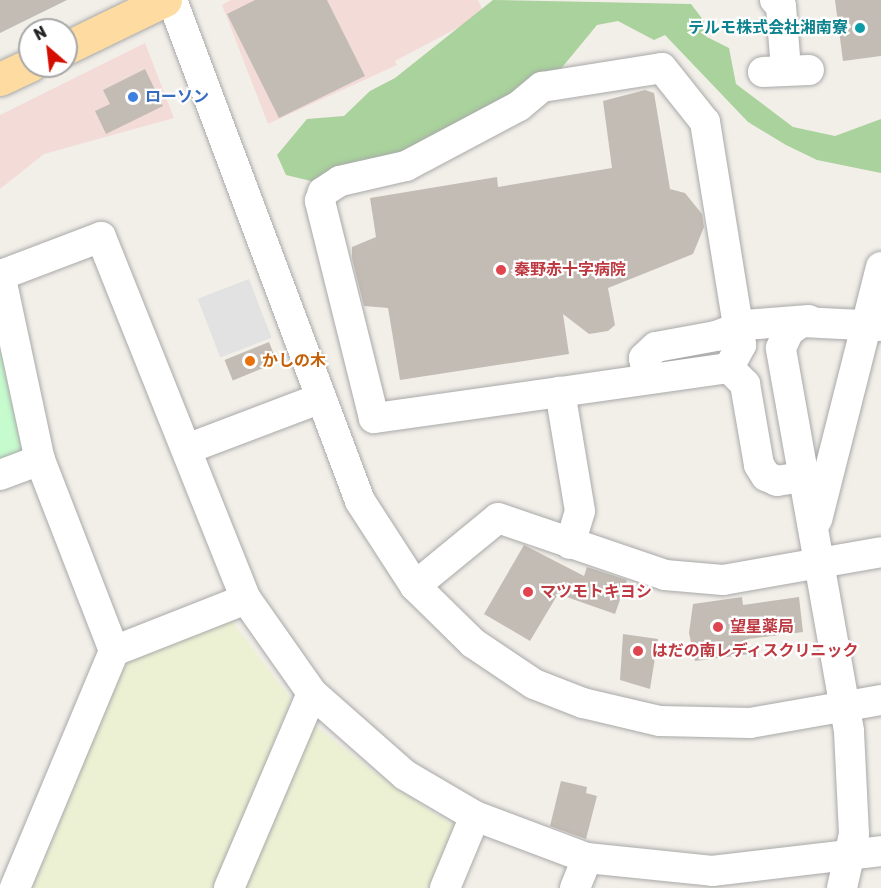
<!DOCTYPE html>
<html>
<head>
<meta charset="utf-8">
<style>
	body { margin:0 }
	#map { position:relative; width:881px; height:888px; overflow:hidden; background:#f2efe9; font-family:Rubik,"Noto Sans JP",sans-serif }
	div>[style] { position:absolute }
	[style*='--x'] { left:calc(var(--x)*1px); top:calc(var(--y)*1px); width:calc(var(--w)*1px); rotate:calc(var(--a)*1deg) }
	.commercial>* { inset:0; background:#f3dbd8 }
	.farmland>* { inset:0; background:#edf1d4 }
	.forest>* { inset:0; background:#a9d29c }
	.park>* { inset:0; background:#c6fbce }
	.parking>* { inset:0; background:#e2e2e2; transform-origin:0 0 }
	.building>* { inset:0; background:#c3bcb4; transform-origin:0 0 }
	.roads { filter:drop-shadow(0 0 2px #a9a9a9) drop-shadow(0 0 2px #a9a9a9) }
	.minor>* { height:30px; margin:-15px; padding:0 15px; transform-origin:15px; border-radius:15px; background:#fff }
	.major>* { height:33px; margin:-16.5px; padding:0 16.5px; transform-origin:16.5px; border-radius:16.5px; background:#fedca1 }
	.dots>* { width:16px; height:16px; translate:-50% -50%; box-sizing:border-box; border:3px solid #fff; border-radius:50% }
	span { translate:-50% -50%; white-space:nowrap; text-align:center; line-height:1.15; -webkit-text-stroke:4.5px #fff; paint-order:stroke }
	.culture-label { font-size:16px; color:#0d838f; font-weight:700 }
	.right { translate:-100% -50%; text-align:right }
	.shop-label { font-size:16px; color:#366cbe; font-weight:700 }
	.left { translate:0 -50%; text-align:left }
	.health-label { font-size:16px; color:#be3a42; font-weight:700 }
	.food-label { font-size:16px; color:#c56008; font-weight:700 }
	.north { position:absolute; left:18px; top:18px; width:60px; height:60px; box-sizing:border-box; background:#fff; border:2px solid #a7a7a7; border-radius:50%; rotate:332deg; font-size:16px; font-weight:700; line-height:24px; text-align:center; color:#222 }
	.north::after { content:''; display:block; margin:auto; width:21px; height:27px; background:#d40d00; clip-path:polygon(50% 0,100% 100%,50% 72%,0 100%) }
</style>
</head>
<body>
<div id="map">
	<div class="commercial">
		<i style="clip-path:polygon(231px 0,478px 0,484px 14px,395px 61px,397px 65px,268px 124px,222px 5px)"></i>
		<i style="clip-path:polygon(145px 43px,174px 118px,44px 154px,0 189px,0 115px)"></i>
	</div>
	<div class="farmland">
		<i style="clip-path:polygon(231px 620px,291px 699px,218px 888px,33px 888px,123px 663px)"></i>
		<i style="clip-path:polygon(308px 720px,387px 782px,454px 826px,429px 888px,241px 888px)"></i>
	</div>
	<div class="forest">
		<i style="clip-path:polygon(493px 0,691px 4px,704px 21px,707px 37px,729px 48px,736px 84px,793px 127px,835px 136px,881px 119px,881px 173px,817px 160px,786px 145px,748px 122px,665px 35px,654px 40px,618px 21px,597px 25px,555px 76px,425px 144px,369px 165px,358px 161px,340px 166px,315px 182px,286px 175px,277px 155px,307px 119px,344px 116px,370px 91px,395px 78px)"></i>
	</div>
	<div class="park">
		<i style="clip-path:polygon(0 312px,28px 447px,0 464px)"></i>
	</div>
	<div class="parking">
		<i style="left:249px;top:279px;width:63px;height:55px;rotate:69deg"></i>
	</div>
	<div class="building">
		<i style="clip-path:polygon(0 0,67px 0,0 33px)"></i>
		<i style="clip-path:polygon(255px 0,327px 0,365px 76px,279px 118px,227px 14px)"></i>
		<i style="clip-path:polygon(835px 0,881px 0,881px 56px,843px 61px)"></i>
		<i style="clip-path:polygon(145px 69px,163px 106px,106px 134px,95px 111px,110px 104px,103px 90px)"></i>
		<i style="clip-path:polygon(645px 90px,654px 93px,670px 189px,685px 193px,702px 214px,704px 227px,693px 254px,608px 288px,615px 325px,608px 331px,589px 334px,563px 314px,569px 354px,400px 380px,388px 308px,364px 306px,352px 258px,352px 247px,376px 237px,370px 198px,497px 177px,498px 187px,612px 168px,603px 101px)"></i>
		<i style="left:269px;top:342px;width:22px;height:48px;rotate:68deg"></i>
		<i style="clip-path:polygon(524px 545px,584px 576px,587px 567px,627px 580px,615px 614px,558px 594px,530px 641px,484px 614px)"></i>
		<i style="clip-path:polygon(742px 597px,743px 605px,799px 597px,803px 632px,748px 639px,750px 654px,695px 661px,689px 633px,693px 604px)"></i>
		<i style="clip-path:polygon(623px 634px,658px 639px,650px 689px,620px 680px)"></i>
		<i style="clip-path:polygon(561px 781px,587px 787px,586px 793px,597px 796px,586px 839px,550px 826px)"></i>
	</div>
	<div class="roads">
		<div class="minor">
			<i style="--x:172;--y:0;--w:535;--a:69.43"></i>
			<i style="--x:360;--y:501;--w:101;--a:57.1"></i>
			<i style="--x:415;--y:586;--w:81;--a:44.5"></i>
			<i style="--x:473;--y:643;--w:73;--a:33.9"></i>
			<i style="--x:534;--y:684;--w:53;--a:21.2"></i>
			<i style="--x:583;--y:703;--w:79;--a:13.2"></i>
			<i style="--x:660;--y:721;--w:90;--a:1.3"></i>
			<i style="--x:750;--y:723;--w:133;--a:-10"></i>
			<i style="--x:775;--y:0;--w:8;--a:45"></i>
			<i style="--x:781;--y:6;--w:63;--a:85.5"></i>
			<i style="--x:763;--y:72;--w:46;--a:-2.5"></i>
			<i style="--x:0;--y:274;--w:190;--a:77.9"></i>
			<i style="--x:40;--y:460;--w:205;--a:68.8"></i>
			<i style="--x:114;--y:651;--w:257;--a:112.7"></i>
			<i style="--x:1;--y:275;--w:107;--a:-20.8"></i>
			<i style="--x:101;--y:237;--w:390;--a:68.2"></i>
			<i style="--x:246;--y:599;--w:115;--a:54.9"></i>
			<i style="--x:312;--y:693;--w:124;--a:41.4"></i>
			<i style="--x:405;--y:775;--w:81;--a:30.4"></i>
			<i style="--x:475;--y:816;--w:120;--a:20.6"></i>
			<i style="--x:587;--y:858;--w:126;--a:5.9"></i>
			<i style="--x:712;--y:871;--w:170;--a:-6.7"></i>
			<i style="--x:648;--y:379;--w:21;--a:-101"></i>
			<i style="--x:644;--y:358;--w:16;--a:-43"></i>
			<i style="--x:656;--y:347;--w:61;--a:-10.4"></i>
			<i style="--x:716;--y:336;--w:31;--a:-21"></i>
			<i style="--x:745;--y:325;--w:64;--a:-4.5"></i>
			<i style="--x:560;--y:392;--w:188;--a:172"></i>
			<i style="--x:374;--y:418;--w:224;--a:-104"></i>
			<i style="--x:320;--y:201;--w:9;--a:-72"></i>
			<i style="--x:323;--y:192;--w:20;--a:-33"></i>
			<i style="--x:340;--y:181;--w:68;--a:-12.8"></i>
			<i style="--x:406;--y:166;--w:128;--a:-28"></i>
			<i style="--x:519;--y:106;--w:30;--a:-40"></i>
			<i style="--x:542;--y:87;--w:121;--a:-9"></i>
			<i style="--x:662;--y:68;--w:69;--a:51.5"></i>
			<i style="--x:705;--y:122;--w:226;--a:80.8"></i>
			<i style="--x:741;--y:345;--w:26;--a:118"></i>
			<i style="--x:187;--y:449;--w:143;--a:-20.8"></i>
			<i style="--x:0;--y:475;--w:43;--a:-20.6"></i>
			<i style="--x:817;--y:520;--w:261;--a:-75.8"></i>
			<i style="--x:570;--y:544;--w:34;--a:-73"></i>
			<i style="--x:580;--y:511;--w:121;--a:-99.5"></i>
			<i style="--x:560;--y:392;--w:171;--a:-8.1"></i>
			<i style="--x:729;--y:368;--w:23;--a:45"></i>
			<i style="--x:745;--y:384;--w:82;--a:80.2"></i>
			<i style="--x:759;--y:465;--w:13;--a:58"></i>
			<i style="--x:766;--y:476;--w:12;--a:24"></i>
			<i style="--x:777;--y:481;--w:26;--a:-9"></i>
			<i style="--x:415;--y:586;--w:107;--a:-39.3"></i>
			<i style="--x:498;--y:518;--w:176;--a:18.8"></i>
			<i style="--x:665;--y:575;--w:58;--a:4.9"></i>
			<i style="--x:723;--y:580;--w:160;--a:-10"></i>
			<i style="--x:114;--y:651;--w:142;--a:-21.5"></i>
			<i style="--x:229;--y:888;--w:212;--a:-66.9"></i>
			<i style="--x:445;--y:888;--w:78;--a:-67.4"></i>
			<i style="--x:575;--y:888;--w:32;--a:-68"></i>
			<i style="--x:842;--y:888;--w:55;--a:-77.5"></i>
			<i style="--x:854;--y:834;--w:103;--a:-92.8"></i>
			<i style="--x:849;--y:731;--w:389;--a:-100.1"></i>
			<i style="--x:781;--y:348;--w:19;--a:-65"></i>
			<i style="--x:789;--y:331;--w:16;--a:-35"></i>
			<i style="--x:802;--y:322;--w:79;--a:2.9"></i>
		</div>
		<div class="major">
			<i style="--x:66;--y:48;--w:110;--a:-25.9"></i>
			<i style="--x:0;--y:79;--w:33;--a:-25"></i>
		</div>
	</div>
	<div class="dots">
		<i style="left:860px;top:28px;background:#0f9aa8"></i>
		<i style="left:133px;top:97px;background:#3f7fe0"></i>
		<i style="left:501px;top:270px;background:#e0444e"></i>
		<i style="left:250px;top:361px;background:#e8710a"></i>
		<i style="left:528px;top:592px;background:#e0444e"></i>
		<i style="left:718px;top:627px;background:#e0444e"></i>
		<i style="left:638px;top:651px;background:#e0444e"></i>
	</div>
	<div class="culture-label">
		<span class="right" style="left:848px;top:28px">テルモ株式会社湘南寮</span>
	</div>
	<div class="shop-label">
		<span class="left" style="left:145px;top:97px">ローソン</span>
	</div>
	<div class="health-label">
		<span class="left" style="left:514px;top:270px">秦野赤十字病院</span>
		<span class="left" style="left:540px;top:592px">マツモトキヨシ</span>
		<span class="left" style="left:730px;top:627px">望星薬局</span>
		<span class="left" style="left:652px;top:651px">はだの南レディスクリニック</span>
	</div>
	<div class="food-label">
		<span class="left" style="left:262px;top:361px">かしの木</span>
	</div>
	<div class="north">N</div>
</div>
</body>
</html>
